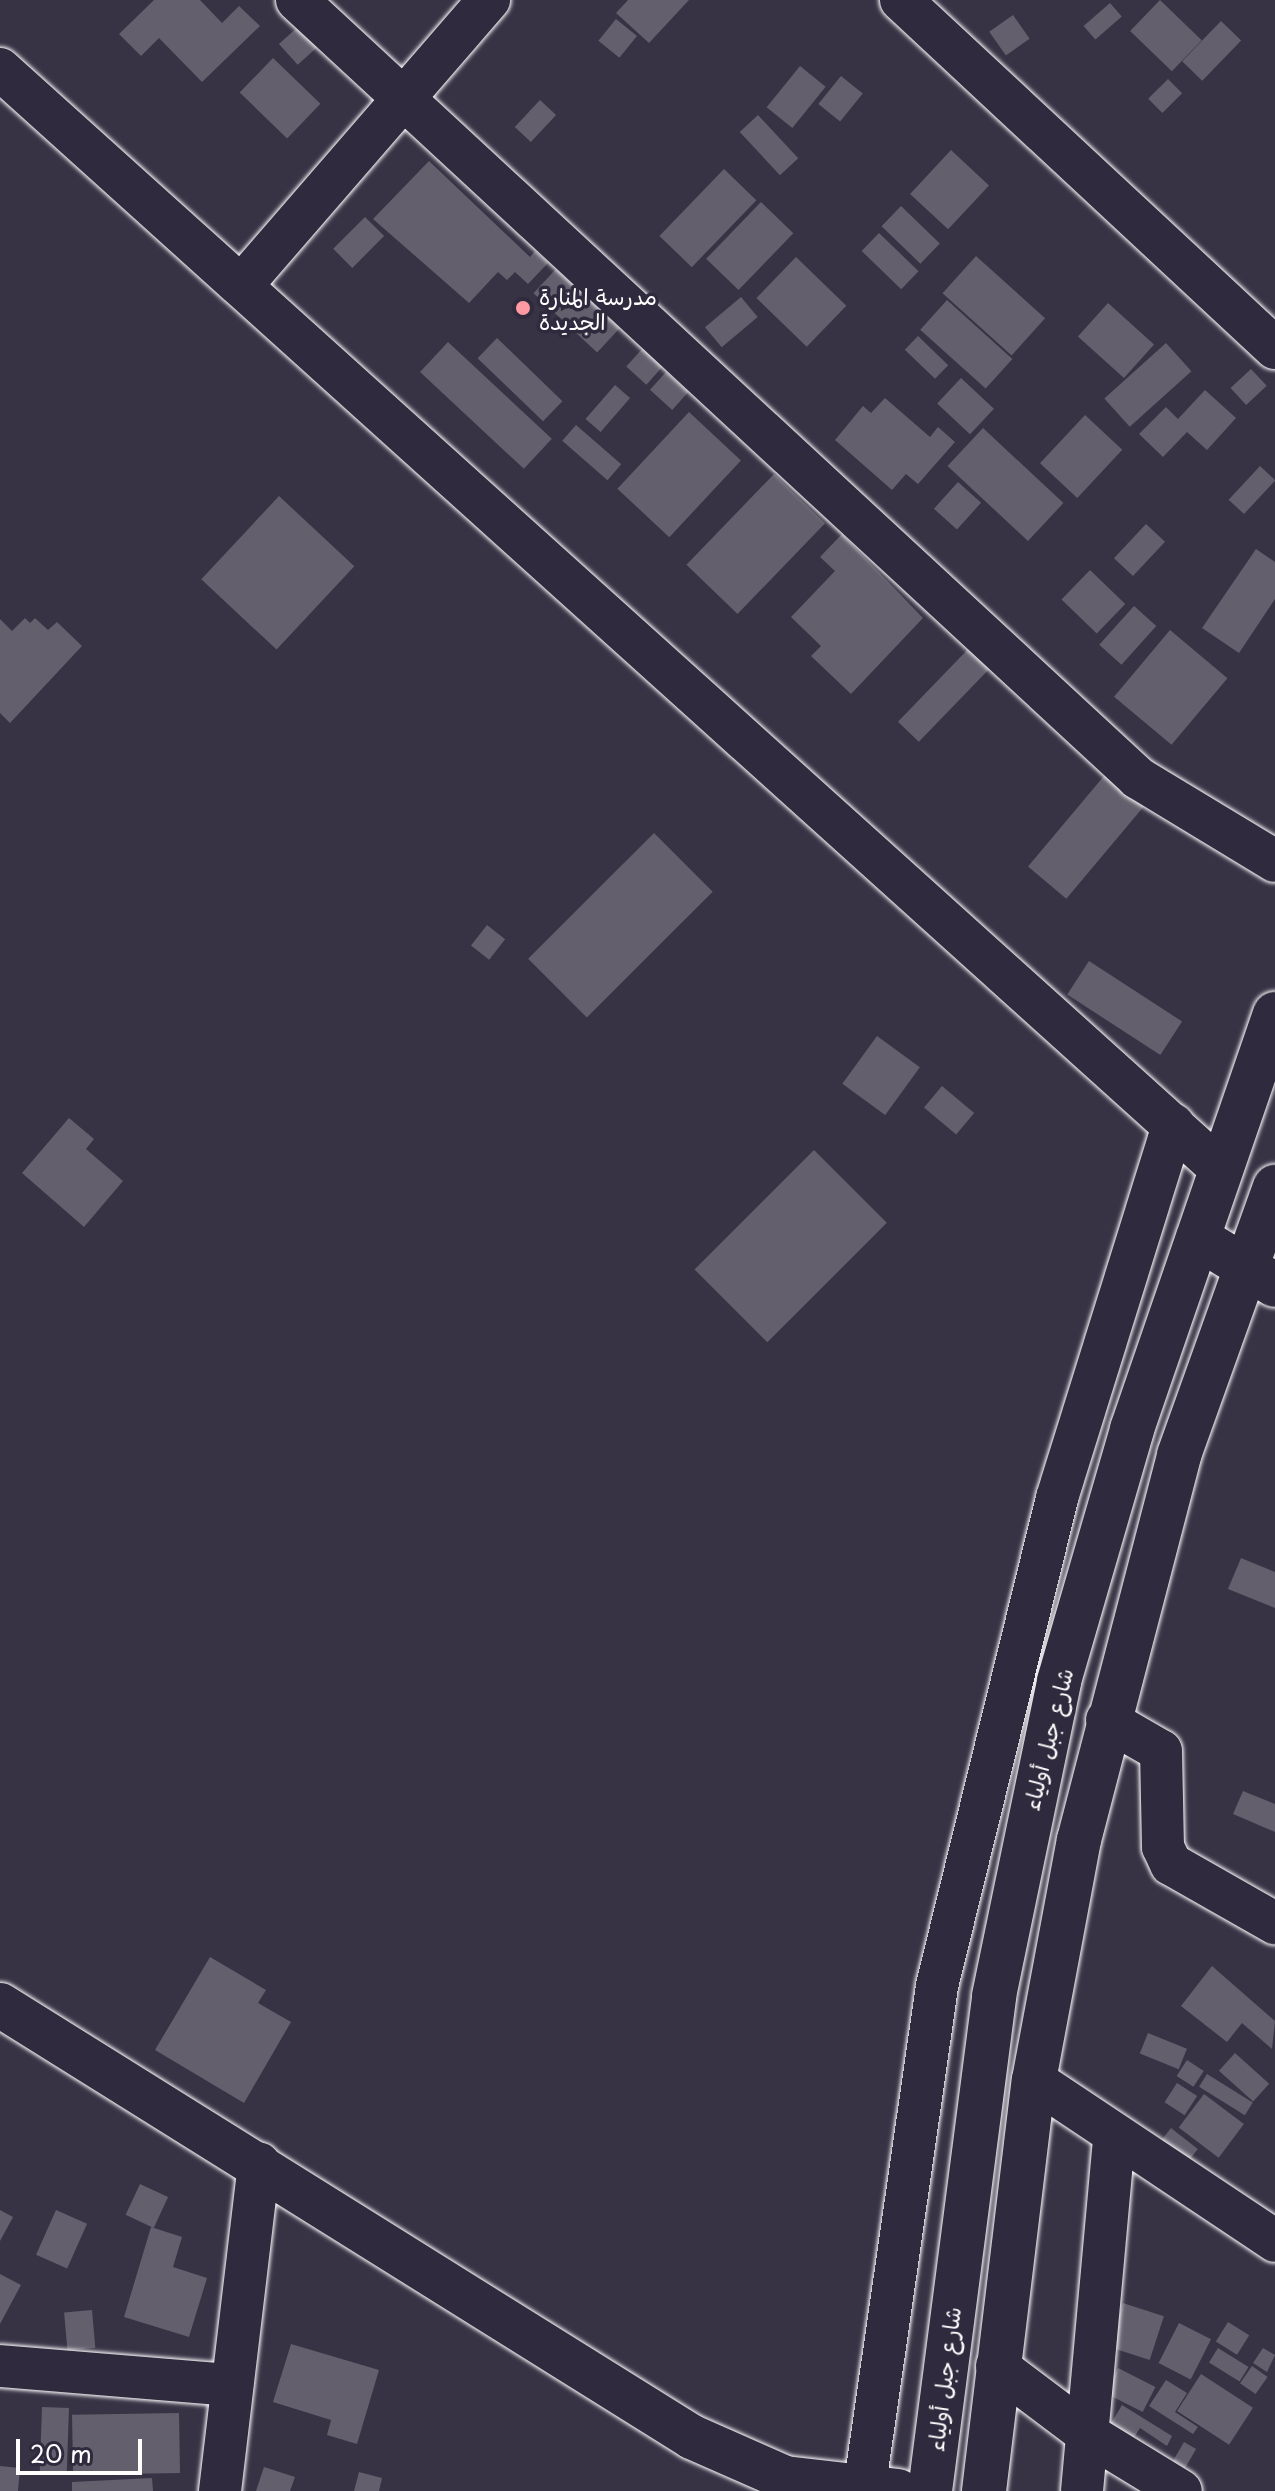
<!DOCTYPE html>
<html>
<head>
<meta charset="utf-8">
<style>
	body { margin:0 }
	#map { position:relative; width:1275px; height:2491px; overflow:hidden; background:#373345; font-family:"Playpen Sans","Playpen Sans Arabic",sans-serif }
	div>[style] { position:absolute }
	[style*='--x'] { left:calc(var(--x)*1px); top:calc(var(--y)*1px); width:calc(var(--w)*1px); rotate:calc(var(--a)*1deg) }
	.building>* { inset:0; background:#635f6d; transform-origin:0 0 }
	.roads { filter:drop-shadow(0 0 2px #fff) drop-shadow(0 0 2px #fff) }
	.street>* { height:42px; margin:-21px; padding:0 21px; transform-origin:21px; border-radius:21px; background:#2f2a3d }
	.secondary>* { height:44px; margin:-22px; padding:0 22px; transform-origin:22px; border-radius:22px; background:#2f2a3d }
	.primary>* { height:44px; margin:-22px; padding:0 22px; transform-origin:22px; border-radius:22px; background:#2f2a3d }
	.dots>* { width:22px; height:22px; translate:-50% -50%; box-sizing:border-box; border:4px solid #2f2a3d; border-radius:50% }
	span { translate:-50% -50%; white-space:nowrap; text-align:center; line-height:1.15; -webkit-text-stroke:7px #2f2a3d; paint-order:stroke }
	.poi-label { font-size:22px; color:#fff }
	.left { translate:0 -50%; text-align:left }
	.street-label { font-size:22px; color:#fff }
	.scale { position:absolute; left:16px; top:2439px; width:126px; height:36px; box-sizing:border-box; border:4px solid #fff; border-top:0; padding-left:10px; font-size:24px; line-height:28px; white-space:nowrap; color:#fff; -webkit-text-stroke:6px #2f2a3d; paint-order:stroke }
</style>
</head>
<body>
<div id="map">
	<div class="building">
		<i style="clip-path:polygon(154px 0,200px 0,222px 23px,239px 6px,260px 26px,202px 82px,159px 38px,141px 56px,119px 34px)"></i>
		<i style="clip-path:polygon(628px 0,689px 0,649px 43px,616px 13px)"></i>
		<i style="left:1160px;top:0;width:58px;height:43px;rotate:44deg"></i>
		<i style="left:1110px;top:3px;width:18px;height:35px;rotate:49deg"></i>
		<i style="left:1013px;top:15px;width:29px;height:29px;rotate:55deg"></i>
		<i style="left:616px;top:19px;width:27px;height:28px;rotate:39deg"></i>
		<i style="left:1221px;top:21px;width:28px;height:56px;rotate:44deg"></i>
		<i style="left:299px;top:26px;width:28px;height:27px;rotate:48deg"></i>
		<i style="left:273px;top:58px;width:66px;height:48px;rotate:44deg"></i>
		<i style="left:800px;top:66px;width:33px;height:53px;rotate:39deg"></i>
		<i style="left:841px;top:76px;width:28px;height:36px;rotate:39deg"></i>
		<i style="left:1168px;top:79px;width:20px;height:28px;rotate:45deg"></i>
		<i style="left:540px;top:100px;width:22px;height:37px;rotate:43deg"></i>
		<i style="left:758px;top:115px;width:59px;height:25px;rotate:47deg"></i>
		<i style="left:951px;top:150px;width:52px;height:60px;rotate:43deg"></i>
		<i style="clip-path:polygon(429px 161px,530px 257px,535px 251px,548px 263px,528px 284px,515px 272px,507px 280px,498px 272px,469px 303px,373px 219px)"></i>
		<i style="left:724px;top:169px;width:45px;height:93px;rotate:44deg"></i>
		<i style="left:761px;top:202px;width:45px;height:79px;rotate:44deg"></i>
		<i style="left:901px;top:206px;width:54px;height:28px;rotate:44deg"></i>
		<i style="left:365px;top:217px;width:27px;height:45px;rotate:45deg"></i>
		<i style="left:879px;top:233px;width:55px;height:25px;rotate:44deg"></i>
		<i style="left:976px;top:256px;width:93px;height:50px;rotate:42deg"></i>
		<i style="left:796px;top:257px;width:70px;height:57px;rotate:44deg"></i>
		<i style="left:556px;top:269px;width:87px;height:33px;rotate:43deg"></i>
		<i style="left:741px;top:297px;width:26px;height:47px;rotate:50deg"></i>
		<i style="left:947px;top:300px;width:88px;height:40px;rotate:42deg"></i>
		<i style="left:1108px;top:303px;width:62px;height:45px;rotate:42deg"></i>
		<i style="left:918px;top:336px;width:42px;height:19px;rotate:44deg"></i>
		<i style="left:497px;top:338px;width:91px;height:28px;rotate:44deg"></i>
		<i style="left:448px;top:342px;width:142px;height:41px;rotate:43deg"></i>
		<i style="left:1166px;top:343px;width:38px;height:83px;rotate:48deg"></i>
		<i style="left:643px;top:348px;width:27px;height:25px;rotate:42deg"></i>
		<i style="left:1251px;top:369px;width:23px;height:28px;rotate:47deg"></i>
		<i style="left:666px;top:372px;width:30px;height:24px;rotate:42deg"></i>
		<i style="left:961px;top:378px;width:45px;height:35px;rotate:43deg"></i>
		<i style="left:615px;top:385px;width:20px;height:45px;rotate:41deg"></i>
		<i style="clip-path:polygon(1205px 390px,1236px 418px,1207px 450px,1187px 432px,1163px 457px,1139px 434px,1166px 407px,1178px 419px)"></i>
		<i style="clip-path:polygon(885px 398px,930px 437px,938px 427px,955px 442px,918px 484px,906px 474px,892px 490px,835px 440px,863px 406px,871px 413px)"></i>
		<i style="left:689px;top:412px;width:71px;height:105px;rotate:43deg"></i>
		<i style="left:1085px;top:415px;width:51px;height:66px;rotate:43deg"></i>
		<i style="left:576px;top:425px;width:60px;height:21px;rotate:41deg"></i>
		<i style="left:983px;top:428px;width:110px;height:52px;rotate:43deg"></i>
		<i style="left:1260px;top:466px;width:21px;height:46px;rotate:43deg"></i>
		<i style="left:774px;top:474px;width:71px;height:126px;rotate:44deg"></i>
		<i style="left:958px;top:482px;width:31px;height:36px;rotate:42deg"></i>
		<i style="left:279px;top:496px;width:103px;height:114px;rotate:43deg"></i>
		<i style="left:1146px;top:524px;width:26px;height:47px;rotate:43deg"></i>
		<i style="clip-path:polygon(842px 534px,923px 618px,851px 694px,811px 656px,821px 646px,791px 617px,835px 571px,820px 557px)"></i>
		<i style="clip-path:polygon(1256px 549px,1275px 562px,1275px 599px,1239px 653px,1202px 628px)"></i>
		<i style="left:1090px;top:570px;width:49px;height:41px;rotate:44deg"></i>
		<i style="left:1134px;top:606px;width:30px;height:52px;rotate:42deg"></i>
		<i style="clip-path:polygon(25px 618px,30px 623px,35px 618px,48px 630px,57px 622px,82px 646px,10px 723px,0 713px,0 619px,12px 631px)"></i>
		<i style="left:1170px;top:630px;width:75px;height:87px;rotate:40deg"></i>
		<i style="left:973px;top:644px;width:29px;height:108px;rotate:44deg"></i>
		<i style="left:1109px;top:770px;width:50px;height:126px;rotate:40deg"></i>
		<i style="left:654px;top:833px;width:83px;height:178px;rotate:45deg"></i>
		<i style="left:487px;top:925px;width:23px;height:26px;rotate:38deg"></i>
		<i style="left:1089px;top:961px;width:111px;height:40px;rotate:33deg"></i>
		<i style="left:877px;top:1036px;width:53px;height:59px;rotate:36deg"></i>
		<i style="left:942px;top:1086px;width:42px;height:28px;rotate:40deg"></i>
		<i style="clip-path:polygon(69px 1118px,94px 1139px,86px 1149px,123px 1181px,84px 1227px,22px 1173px)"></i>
		<i style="left:814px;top:1150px;width:103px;height:169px;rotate:45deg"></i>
		<i style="clip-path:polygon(1241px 1558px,1275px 1572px,1275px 1608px,1228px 1589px)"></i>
		<i style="clip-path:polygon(1243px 1791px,1275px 1804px,1275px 1832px,1233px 1814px)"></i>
		<i style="clip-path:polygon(210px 1957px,266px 1990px,258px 2003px,291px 2022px,244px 2103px,155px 2050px)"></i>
		<i style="clip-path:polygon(1212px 1966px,1275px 2021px,1272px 2049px,1242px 2023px,1227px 2042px,1181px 2006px)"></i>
		<i style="left:1148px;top:2033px;width:42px;height:22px;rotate:22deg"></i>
		<i style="left:1235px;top:2053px;width:46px;height:24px;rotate:42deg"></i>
		<i style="left:1187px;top:2060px;width:20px;height:19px;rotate:33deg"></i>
		<i style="left:1207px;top:2074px;width:54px;height:15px;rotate:32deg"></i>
		<i style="left:1177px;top:2083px;width:24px;height:23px;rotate:33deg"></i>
		<i style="left:1204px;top:2094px;width:50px;height:42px;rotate:37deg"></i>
		<i style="left:1171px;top:2128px;width:34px;height:21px;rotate:38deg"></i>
		<i style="left:140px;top:2184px;width:31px;height:34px;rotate:25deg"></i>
		<i style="clip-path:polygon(0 2210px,13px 2217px,0 2241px)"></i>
		<i style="left:56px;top:2210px;width:34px;height:49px;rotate:24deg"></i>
		<i style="clip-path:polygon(151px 2227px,182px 2237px,173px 2267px,207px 2278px,189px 2337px,124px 2317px)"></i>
		<i style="clip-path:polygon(0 2274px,21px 2285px,0 2324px)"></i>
		<i style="left:1123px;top:2303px;width:43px;height:46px;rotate:18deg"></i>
		<i style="left:92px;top:2310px;width:38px;height:28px;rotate:85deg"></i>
		<i style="left:1228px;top:2322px;width:25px;height:23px;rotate:32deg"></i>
		<i style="left:1179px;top:2323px;width:36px;height:45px;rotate:27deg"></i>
		<i style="clip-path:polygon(291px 2344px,379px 2370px,357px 2444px,327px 2435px,331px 2420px,273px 2402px)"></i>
		<i style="left:1218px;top:2348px;width:36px;height:17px;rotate:32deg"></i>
		<i style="clip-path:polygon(1263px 2348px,1275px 2355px,1267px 2372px,1253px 2363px)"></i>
		<i style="left:1252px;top:2366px;width:19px;height:21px;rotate:35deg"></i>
		<i style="left:1118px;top:2368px;width:42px;height:28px;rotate:27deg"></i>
		<i style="left:1201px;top:2374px;width:62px;height:44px;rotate:33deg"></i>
		<i style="clip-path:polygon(1166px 2380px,1187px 2393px,1175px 2412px,1198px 2427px,1193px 2434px,1149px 2406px)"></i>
		<i style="clip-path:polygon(1122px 2405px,1172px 2436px,1167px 2446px,1140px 2428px,1133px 2439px,1110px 2425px)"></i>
		<i style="left:42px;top:2407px;width:27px;height:66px;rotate:2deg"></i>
		<i style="left:179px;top:2413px;width:60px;height:107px;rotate:89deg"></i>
		<i style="left:1184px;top:2442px;width:14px;height:22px;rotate:30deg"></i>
		<i style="clip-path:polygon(0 2466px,20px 2468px,18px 2491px,0 2491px)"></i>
		<i style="clip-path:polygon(264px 2467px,295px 2477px,290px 2491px,256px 2491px)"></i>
		<i style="clip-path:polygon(359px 2472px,382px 2478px,379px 2491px,354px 2491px)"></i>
		<i style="clip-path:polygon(152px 2478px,153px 2491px,72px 2491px,72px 2482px)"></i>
	</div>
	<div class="roads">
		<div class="street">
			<i style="--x:297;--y:0;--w:1146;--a:42.77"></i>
			<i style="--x:1138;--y:778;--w:160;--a:31.2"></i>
			<i style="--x:901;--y:0;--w:511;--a:42.94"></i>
			<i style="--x:0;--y:69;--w:1643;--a:42.02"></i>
			<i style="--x:241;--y:286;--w:379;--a:-49.1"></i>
			<i style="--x:1107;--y:1720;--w:62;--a:29.9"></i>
			<i style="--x:1161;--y:1751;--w:96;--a:88.8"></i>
			<i style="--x:1163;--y:1847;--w:19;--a:65"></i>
			<i style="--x:1171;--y:1864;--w:120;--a:29.6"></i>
			<i style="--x:1034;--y:2080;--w:290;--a:33.7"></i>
			<i style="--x:0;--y:2366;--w:233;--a:4.7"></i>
			<i style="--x:997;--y:2366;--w:111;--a:37"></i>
			<i style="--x:1086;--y:2433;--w:111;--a:31.4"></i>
			<i style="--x:220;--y:2491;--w:330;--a:-83.2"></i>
			<i style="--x:864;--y:2491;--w:510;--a:-81.77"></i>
			<i style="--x:937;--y:1986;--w:503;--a:-76.18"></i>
			<i style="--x:1057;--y:1498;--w:391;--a:-72.7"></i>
			<i style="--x:1082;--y:2491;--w:354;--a:-84.8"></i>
		</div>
		<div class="secondary">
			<i style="--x:1198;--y:1238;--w:90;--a:31.4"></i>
			<i style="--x:0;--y:2005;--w:816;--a:31.98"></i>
			<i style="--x:692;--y:2437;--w:102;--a:23.8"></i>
			<i style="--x:785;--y:2478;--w:114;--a:6.6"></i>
		</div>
		<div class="primary">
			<i style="--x:930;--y:2491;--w:499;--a:-82.6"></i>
			<i style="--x:994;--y:1996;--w:322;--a:-78.3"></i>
			<i style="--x:1059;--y:1681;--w:262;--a:-73.8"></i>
			<i style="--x:1132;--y:1429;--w:439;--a:-71"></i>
			<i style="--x:984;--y:2491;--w:414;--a:-83.1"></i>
			<i style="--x:1034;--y:2080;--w:244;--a:-79.4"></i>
			<i style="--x:1079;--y:1840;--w:398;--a:-75.4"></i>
			<i style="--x:1179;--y:1455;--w:285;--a:-70.3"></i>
		</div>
	</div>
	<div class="dots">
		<i style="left:523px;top:308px;background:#ff9aa2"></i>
	</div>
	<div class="poi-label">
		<span class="left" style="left:539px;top:308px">مدرسة المنارة<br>الجديدة</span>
	</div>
	<div class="street-label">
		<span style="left:1047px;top:1739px;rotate:-76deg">شارع جبل أولياء</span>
		<span style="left:943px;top:2379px;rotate:-83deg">شارع جبل أولياء</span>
	</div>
	<div class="scale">20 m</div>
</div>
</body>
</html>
